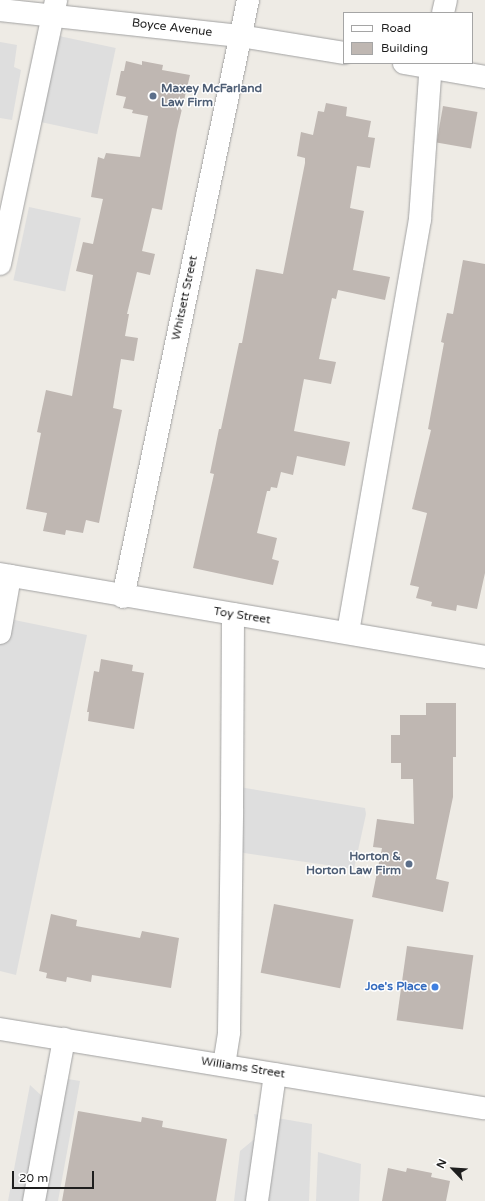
<!DOCTYPE html>
<html>
<head>
<meta charset="utf-8">
<style>
	body { margin:0 }
	#map { position:relative; width:485px; height:1201px; overflow:hidden; background:#eeebe5; font-family:"Varela Round",sans-serif }
	div>[style] { position:absolute }
	[style*='--x'] { left:calc(var(--x)*1px); top:calc(var(--y)*1px); width:calc(var(--w)*1px); rotate:calc(var(--a)*1deg) }
	.parking>* { inset:0; background:#dedede; transform-origin:0 0 }
	.building>* { inset:0; background:#bfb7b2; transform-origin:0 0 }
	.roads { filter:drop-shadow(0 0 1px #a2a2a2) drop-shadow(0 0 1px #a2a2a2) }
	.minor>* { height:22px; margin:-11px; padding:0 11px; transform-origin:11px; border-radius:11px; background:#fff }
	.dots>* { width:11px; height:11px; translate:-50% -50%; box-sizing:border-box; border:2px solid #fff; border-radius:50% }
	span { translate:-50% -50%; white-space:nowrap; text-align:center; line-height:1.15; -webkit-text-stroke:3px #fff; paint-order:stroke }
	.street-label { font-size:12px; color:#1e1e1e }
	.service-label { font-size:12px; color:#4e5e75; font-weight:700 }
	.left { translate:0 -50%; text-align:left }
	.right { translate:-100% -50%; text-align:right }
	.shop-label { font-size:12px; color:#366cbe; font-weight:700 }
	.legend { position:absolute; left:343px; top:12px; width:130px; height:52px; box-sizing:border-box; background:#fff; border:1px solid #a5a5a5; margin:0; padding:5px 7px; list-style:none; font-size:12px; color:#1e1e1e }
	.legend li { display:flex; align-items:center; gap:8px; height:20px }
	.legend b { width:20px; border:1px solid #a5a5a5 }
	.north { position:absolute; left:433px; top:1149px; width:40px; height:40px; -webkit-text-stroke:3px #fff; paint-order:stroke; rotate:295deg; font-size:11px; font-weight:700; line-height:16px; text-align:center; color:#1e1e1e }
	.north::after { content:''; display:block; margin:auto; width:14px; height:18px; background:#1e1e1e; clip-path:polygon(50% 0,100% 100%,50% 72%,0 100%) }
	.scale { position:absolute; left:12px; top:1171px; width:82px; height:18px; box-sizing:border-box; border:2px solid #1e1e1e; border-top:0; padding-left:5px; font-size:12px; line-height:14px; white-space:nowrap; color:#1e1e1e; -webkit-text-stroke:3px #fff; paint-order:stroke }
</style>
</head>
<body>
<div id="map">
	<div class="parking">
		<i style="left:59px;top:36px;width:58px;height:88px;rotate:12deg"></i>
		<i style="clip-path:polygon(0 42px,17px 45px,14px 67px,21px 70px,12px 120px,0 118px)"></i>
		<i style="left:29px;top:207px;width:53px;height:75px;rotate:12deg"></i>
		<i style="clip-path:polygon(0 617px,87px 635px,16px 975px,0 971px)"></i>
		<i style="clip-path:polygon(239px 787px,365px 808px,366px 814px,354px 869px,237px 852px)"></i>
		<i style="clip-path:polygon(44px 1075px,80px 1081px,58px 1201px,8px 1201px,30px 1085px,44px 1098px,48px 1089px)"></i>
		<i style="clip-path:polygon(254px 1114px,312px 1124px,309px 1201px,234px 1201px,240px 1151px,258px 1136px)"></i>
		<i style="clip-path:polygon(318px 1152px,361px 1164px,359px 1201px,316px 1201px)"></i>
	</div>
	<div class="building">
		<i style="clip-path:polygon(126px 61px,142px 65px,142px 61px,163px 65px,162px 70px,190px 75px,177px 130px,162px 210px,152px 208px,142px 251px,155px 254px,150px 275px,137px 272px,127px 314px,129px 314px,125px 336px,138px 338px,134px 361px,121px 359px,113px 408px,122px 410px,99px 523px,86px 520px,83px 533px,66px 530px,65px 535px,43px 531px,47px 513px,26px 509px,41px 433px,37px 432px,46px 390px,72px 396px,93px 275px,76px 271px,83px 242px,93px 244px,103px 199px,91px 197px,98px 157px,104px 159px,106px 153px,140px 157px,148px 116px,132px 113px,133px 110px,123px 108px,126px 97px,116px 95px,121px 71px,124px 71px)"></i>
		<i style="clip-path:polygon(326px 103px,347px 107px,346px 116px,371px 121px,368px 137px,375px 138px,370px 168px,357px 166px,350px 208px,364px 211px,353px 270px,390px 277px,385px 300px,338px 290px,336px 299px,332px 298px,319px 359px,336px 362px,331px 384px,304px 379px,294px 431px,350px 442px,345px 466px,297px 456px,293px 475px,281px 472px,277px 488px,271px 487px,270px 491px,267px 491px,257px 533px,277px 538px,272px 559px,279px 561px,273px 585px,193px 568px,214px 474px,210px 473px,219px 429px,221px 429px,239px 343px,242px 343px,256px 269px,283px 274px,305px 163px,305px 158px,297px 156px,301px 132px,313px 135px,318px 111px,324px 112px)"></i>
		<i style="left:443px;top:106px;width:35px;height:37px;rotate:10deg"></i>
		<i style="clip-path:polygon(463px 260px,485px 264px,485px 573px,477px 609px,457px 605px,456px 611px,431px 606px,432px 602px,416px 598px,419px 587px,410px 585px,427px 513px,412px 509px,431px 430px,428px 429px,444px 343px,441px 342px,447px 313px,453px 314px)"></i>
		<i style="clip-path:polygon(101px 659px,133px 665px,132px 671px,144px 673px,134px 729px,88px 721px,89px 712px,87px 712px,94px 671px,99px 672px)"></i>
		<i style="clip-path:polygon(426px 703px,456px 703px,456px 757px,453px 757px,453px 797px,436px 879px,449px 882px,443px 912px,372px 897px,382px 848px,373px 847px,377px 819px,414px 824px,413px 779px,401px 779px,401px 763px,391px 763px,391px 735px,400px 735px,400px 715px,426px 715px)"></i>
		<i style="left:274px;top:904px;width:81px;height:70px;rotate:11deg"></i>
		<i style="clip-path:polygon(51px 914px,77px 920px,76px 926px,140px 938px,142px 931px,179px 938px,171px 988px,92px 975px,91px 982px,67px 977px,66px 982px,46px 978px,47px 973px,39px 971px)"></i>
		<i style="left:407px;top:946px;width:67px;height:75px;rotate:8deg"></i>
		<i style="clip-path:polygon(78px 1111px,141px 1122px,142px 1117px,163px 1121px,162px 1127px,227px 1139px,216px 1201px,62px 1201px)"></i>
		<i style="clip-path:polygon(388px 1168px,406px 1172px,407px 1168px,432px 1173px,431px 1177px,450px 1181px,446px 1201px,382px 1201px)"></i>
	</div>
	<div class="roads">
		<div class="minor">
			<i style="--x:0;--y:10;--w:241;--a:6.2"></i>
			<i style="--x:240;--y:36;--w:105;--a:9.3"></i>
			<i style="--x:443;--y:13;--w:13;--a:-77"></i>
			<i style="--x:404;--y:63;--w:82;--a:9.8"></i>
			<i style="--x:0;--y:264;--w:270;--a:-78"></i>
			<i style="--x:0;--y:574;--w:492;--a:9.7"></i>
			<i style="--x:123;--y:597;--w:610;--a:-78.17"></i>
			<i style="--x:348;--y:632;--w:419;--a:-80.1"></i>
			<i style="--x:420;--y:219;--w:156;--a:-86"></i>
			<i style="--x:0;--y:633;--w:58;--a:-80"></i>
			<i style="--x:0;--y:1029;--w:491;--a:9.3"></i>
			<i style="--x:224;--y:1065;--w:33;--a:-81"></i>
			<i style="--x:229;--y:1032;--w:223;--a:-89.2"></i>
			<i style="--x:232;--y:809;--w:195;--a:-89.7"></i>
			<i style="--x:34;--y:1201;--w:165;--a:-79.5"></i>
			<i style="--x:257;--y:1201;--w:128;--a:-81.9"></i>
		</div>
	</div>
	<div class="dots">
		<i style="left:153px;top:96px;background:#5c6f8a"></i>
		<i style="left:409px;top:864px;background:#5c6f8a"></i>
		<i style="left:435px;top:987px;background:#3f7fe0"></i>
	</div>
	<div class="street-label">
		<span style="left:172px;top:28px;rotate:7deg">Boyce Avenue</span>
		<span style="left:185px;top:298px;rotate:-78deg">Whitsett Street</span>
		<span style="left:242px;top:616px;rotate:9deg">Toy Street</span>
		<span style="left:243px;top:1068px;rotate:9deg">Williams Street</span>
	</div>
	<div class="service-label">
		<span class="left" style="left:161px;top:96px">Maxey McFarland<br>Law Firm</span>
		<span class="right" style="left:401px;top:864px">Horton &amp;<br>Horton Law Firm</span>
	</div>
	<div class="shop-label">
		<span class="right" style="left:427px;top:987px">Joe's Place</span>
	</div>
	<ul class="legend">
	<li><b style="height:5px;background:#fff"></b>Road</li>
	<li><b style="height:11px;background:#bfb7b2"></b>Building</li>
	</ul>
	<div class="north">N</div>
	<div class="scale">20 m</div>
</div>
</body>
</html>
